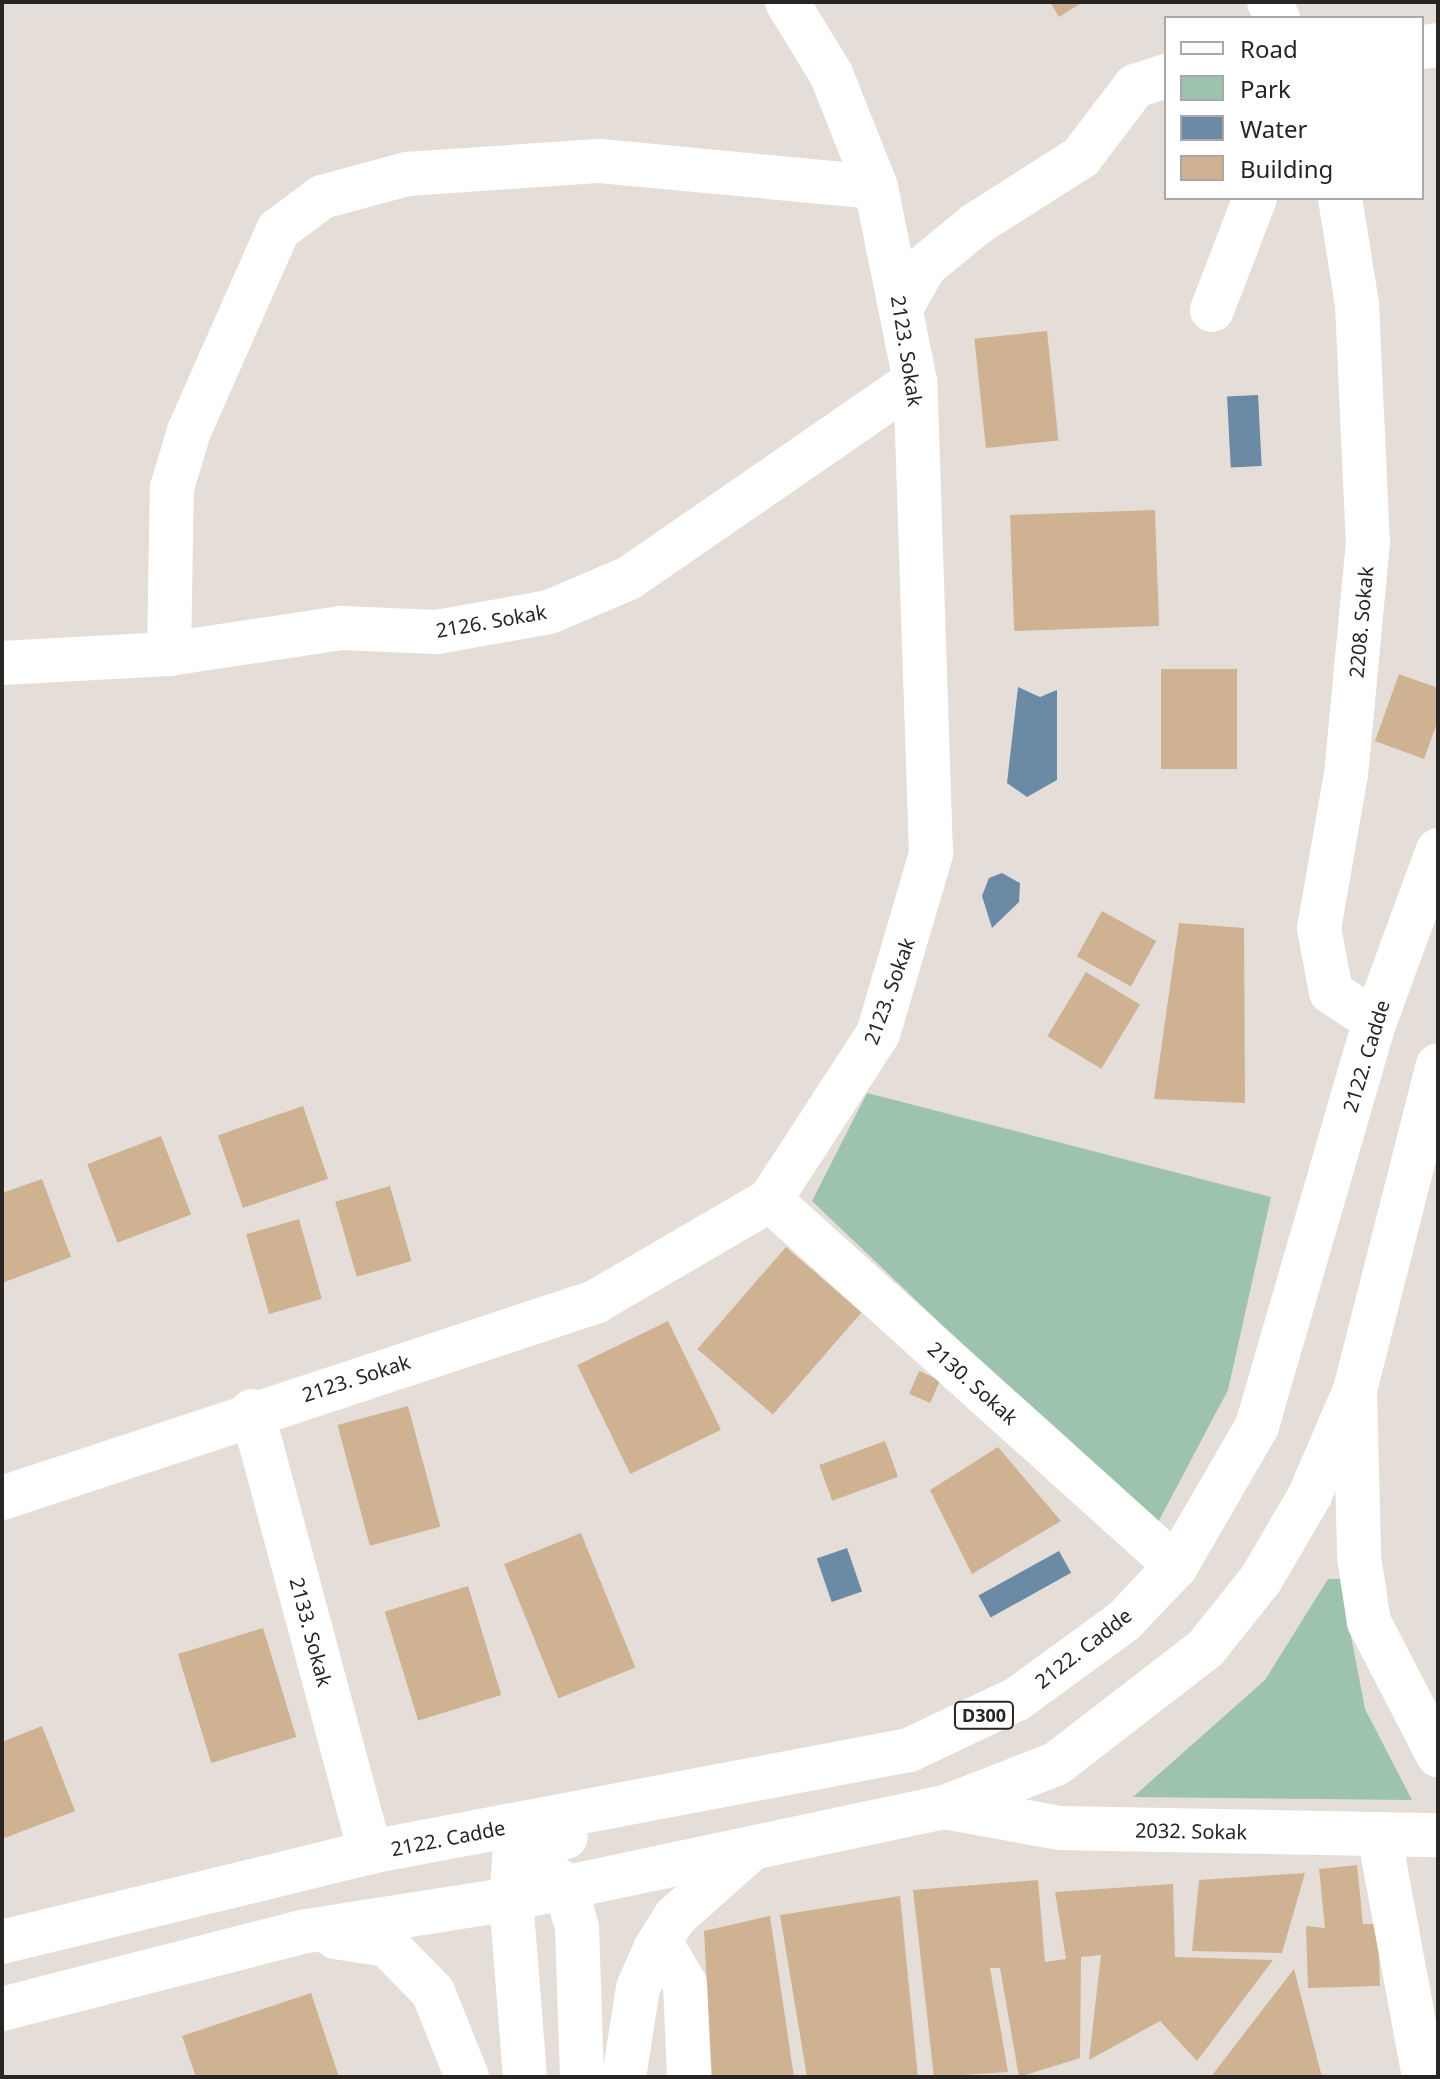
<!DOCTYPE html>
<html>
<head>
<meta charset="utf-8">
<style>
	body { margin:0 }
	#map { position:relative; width:1440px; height:2079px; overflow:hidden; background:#e5ded8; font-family:"Noto Sans",sans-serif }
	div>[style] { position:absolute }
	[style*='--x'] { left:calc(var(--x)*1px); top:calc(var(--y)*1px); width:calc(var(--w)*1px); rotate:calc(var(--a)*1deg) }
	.green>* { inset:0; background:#9dc3ae }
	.water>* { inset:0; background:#6a8aa5; transform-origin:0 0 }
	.building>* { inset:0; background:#cfb292; transform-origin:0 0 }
	.minor>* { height:44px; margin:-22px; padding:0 22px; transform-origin:22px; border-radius:22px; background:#fff }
	.highway>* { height:44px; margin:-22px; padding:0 22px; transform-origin:22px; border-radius:22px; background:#fff }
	span { translate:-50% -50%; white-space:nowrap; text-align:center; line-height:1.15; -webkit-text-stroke:8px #fff; paint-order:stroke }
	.shield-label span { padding:2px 6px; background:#fff; border:2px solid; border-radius:6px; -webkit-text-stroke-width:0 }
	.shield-label { font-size:18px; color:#282523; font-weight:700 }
	.street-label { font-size:20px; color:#282523 }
	.frame { position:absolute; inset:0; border:4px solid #282523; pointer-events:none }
	.legend { position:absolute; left:1164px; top:16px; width:260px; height:184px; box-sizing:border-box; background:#fff; border:2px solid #a9a8a7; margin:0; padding:10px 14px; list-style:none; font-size:24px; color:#282523 }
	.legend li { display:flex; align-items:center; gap:16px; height:40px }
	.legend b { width:40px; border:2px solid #a9a8a7 }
</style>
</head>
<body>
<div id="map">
	<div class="green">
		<i style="clip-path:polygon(867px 1093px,1271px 1197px,1228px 1390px,1155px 1528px,812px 1201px)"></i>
		<i style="clip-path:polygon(1328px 1579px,1340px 1579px,1365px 1709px,1412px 1800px,1133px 1797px,1265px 1680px)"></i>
	</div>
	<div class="water">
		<i style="left:1258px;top:395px;width:71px;height:31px;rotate:87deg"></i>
		<i style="clip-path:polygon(1018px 687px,1040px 697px,1057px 690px,1057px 780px,1027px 797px,1007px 783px)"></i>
		<i style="clip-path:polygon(1002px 873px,1020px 883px,1019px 902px,992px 928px,982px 896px,989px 878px)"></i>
		<i style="left:847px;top:1548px;width:46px;height:32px;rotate:71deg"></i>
		<i style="left:1059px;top:1551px;width:25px;height:92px;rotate:61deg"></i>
	</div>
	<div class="building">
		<i style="clip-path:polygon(1050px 2px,1083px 2px,1059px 17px)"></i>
		<i style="left:1047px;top:331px;width:110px;height:73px;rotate:84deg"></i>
		<i style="left:1155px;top:510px;width:116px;height:145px;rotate:88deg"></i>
		<i style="left:1161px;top:669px;width:76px;height:100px"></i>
		<i style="clip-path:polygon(1399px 674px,1438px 688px,1438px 720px,1424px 759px,1375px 741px)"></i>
		<i style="left:1102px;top:911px;width:62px;height:52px;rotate:29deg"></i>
		<i style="clip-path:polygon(1179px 923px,1244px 928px,1245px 1103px,1154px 1099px)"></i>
		<i style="left:1086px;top:972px;width:63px;height:75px;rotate:31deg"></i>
		<i style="left:303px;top:1106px;width:77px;height:90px;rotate:71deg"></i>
		<i style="left:161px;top:1136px;width:84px;height:79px;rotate:69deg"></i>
		<i style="clip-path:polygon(42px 1179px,71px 1257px,2px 1283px,2px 1193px)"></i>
		<i style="left:390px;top:1186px;width:78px;height:57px;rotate:74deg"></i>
		<i style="left:299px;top:1219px;width:83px;height:55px;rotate:74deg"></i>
		<i style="left:786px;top:1247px;width:100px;height:135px;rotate:41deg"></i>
		<i style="left:668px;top:1321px;width:121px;height:101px;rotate:64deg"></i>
		<i style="left:919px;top:1371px;width:23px;height:25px;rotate:23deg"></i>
		<i style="left:408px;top:1406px;width:125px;height:73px;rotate:75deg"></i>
		<i style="left:885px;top:1441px;width:38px;height:70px;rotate:70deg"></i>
		<i style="clip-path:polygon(998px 1447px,1061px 1521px,972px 1574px,930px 1490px)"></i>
		<i style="left:581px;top:1533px;width:145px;height:83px;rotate:68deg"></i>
		<i style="left:468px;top:1586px;width:114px;height:87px;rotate:73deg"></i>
		<i style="left:263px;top:1628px;width:114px;height:89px;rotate:73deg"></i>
		<i style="clip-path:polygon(42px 1726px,75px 1811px,2px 1839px,2px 1742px)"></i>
		<i style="clip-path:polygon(1357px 1865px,1363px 1924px,1378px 1924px,1380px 1986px,1308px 1988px,1306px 1926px,1325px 1928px,1319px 1869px)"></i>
		<i style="clip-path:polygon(1305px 1873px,1282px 1953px,1192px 1951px,1199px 1880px)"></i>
		<i style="clip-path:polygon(1038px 1880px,1045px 1962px,1066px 1959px,1055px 1892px,1173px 1884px,1175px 1957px,1273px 1960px,1197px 2061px,1160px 2021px,1089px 2060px,1101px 1955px,1081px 1957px,1080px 2058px,1019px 2077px,1000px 1968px,990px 1968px,1008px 2072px,934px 2077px,913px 1890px)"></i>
		<i style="clip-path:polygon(900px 1896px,918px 2077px,807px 2077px,780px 1915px)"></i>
		<i style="clip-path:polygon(770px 1916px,794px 2077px,712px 2077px,704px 1931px)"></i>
		<i style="clip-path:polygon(1294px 1969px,1322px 2077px,1215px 2077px,1213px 2074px)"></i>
		<i style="clip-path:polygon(311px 1993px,339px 2077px,196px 2077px,182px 2036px)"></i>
	</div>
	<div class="minor">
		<i style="--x:1269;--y:2;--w:18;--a:61"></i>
		<i style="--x:1422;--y:47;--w:16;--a:-7"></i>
		<i style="--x:1340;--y:198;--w:107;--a:80.9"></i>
		<i style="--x:1357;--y:304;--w:238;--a:87.4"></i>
		<i style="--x:1368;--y:542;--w:233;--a:95.4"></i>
		<i style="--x:1346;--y:774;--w:156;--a:99.9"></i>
		<i style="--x:1319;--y:928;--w:65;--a:79.4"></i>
		<i style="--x:1331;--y:992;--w:53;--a:33.4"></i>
		<i style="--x:901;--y:308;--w:48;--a:-60.3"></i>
		<i style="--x:925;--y:266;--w:66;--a:-39.5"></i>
		<i style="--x:976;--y:224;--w:125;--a:-32.5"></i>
		<i style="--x:1081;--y:157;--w:89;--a:-52.7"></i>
		<i style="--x:1135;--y:86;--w:33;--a:-18"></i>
		<i style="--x:1212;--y:310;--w:120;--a:-69"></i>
		<i style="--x:169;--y:654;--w:166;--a:-89"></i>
		<i style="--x:172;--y:488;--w:59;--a:-73.4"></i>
		<i style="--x:189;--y:431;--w:220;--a:-66.1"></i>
		<i style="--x:278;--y:230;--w:55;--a:-36.9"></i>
		<i style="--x:322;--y:197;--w:88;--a:-15.1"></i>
		<i style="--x:407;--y:174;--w:193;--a:-3.9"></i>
		<i style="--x:600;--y:161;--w:277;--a:5.4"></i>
		<i style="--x:2;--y:663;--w:167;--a:-3.1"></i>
		<i style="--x:169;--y:654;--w:174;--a:-8.6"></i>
		<i style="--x:341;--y:628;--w:96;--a:2.4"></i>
		<i style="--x:437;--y:632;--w:114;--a:-10.1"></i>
		<i style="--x:549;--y:612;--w:87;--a:-23"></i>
		<i style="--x:629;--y:578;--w:347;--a:-34.6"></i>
		<i style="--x:770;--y:1200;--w:547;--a:42.03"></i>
		<i style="--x:1355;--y:1390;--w:167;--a:88.6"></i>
		<i style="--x:1359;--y:1557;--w:66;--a:81.3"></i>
		<i style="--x:1369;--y:1622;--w:150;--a:62.6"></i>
		<i style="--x:252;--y:1411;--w:457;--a:75"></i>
		<i style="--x:2;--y:1498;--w:625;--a:-18.29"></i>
		<i style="--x:595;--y:1302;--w:203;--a:-30.2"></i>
		<i style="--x:770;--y:1200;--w:198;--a:-57"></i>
		<i style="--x:878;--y:1034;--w:188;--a:-73.6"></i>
		<i style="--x:931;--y:854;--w:473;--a:-91.9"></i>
		<i style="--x:915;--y:381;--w:198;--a:-101.4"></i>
		<i style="--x:876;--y:187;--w:122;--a:-111.7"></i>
		<i style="--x:831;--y:74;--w:84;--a:-121.4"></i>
		<i style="--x:945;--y:1807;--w:116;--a:10.4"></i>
		<i style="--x:1059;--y:1828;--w:379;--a:1.1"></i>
		<i style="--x:1379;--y:1834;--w:247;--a:79.5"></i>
		<i style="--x:660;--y:1941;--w:50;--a:59.8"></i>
		<i style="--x:685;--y:1984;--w:93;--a:87.5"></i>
	</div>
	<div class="highway">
		<i style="--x:542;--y:1869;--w:28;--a:35"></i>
		<i style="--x:565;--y:1885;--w:44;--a:74.1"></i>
		<i style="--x:577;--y:1927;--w:150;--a:88.1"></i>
		<i style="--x:335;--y:1937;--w:53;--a:8.7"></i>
		<i style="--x:387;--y:1945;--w:66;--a:45.6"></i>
		<i style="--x:433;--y:1992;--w:92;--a:68.2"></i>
		<i style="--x:2;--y:1942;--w:379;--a:-13.7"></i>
		<i style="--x:370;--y:1852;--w:549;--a:-10.72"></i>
		<i style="--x:909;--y:1750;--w:119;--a:-25.3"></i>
		<i style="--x:1017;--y:1699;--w:132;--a:-36.1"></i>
		<i style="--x:1124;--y:1621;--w:76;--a:-46.6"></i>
		<i style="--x:1176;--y:1566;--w:162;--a:-59.9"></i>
		<i style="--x:1257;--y:1426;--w:422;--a:-73.8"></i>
		<i style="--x:1375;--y:1021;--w:182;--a:-69.8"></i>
		<i style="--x:2;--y:2009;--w:309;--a:-14.4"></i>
		<i style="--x:301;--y:1932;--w:213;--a:-8.9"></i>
		<i style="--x:511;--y:1899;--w:444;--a:-12"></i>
		<i style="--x:945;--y:1807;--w:119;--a:-21.2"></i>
		<i style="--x:1056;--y:1764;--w:190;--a:-37.7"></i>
		<i style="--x:1206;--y:1648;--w:88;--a:-51.4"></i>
		<i style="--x:1261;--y:1579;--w:97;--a:-59.7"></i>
		<i style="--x:1310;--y:1495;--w:114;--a:-66.8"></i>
		<i style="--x:1355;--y:1390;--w:335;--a:-75.7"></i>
		<i style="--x:525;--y:2077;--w:179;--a:-94.5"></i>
		<i style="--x:511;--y:1899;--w:50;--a:-85.4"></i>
		<i style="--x:515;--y:1849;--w:52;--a:-13.2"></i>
		<i style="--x:624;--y:2077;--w:90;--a:-81.1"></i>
		<i style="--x:638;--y:1988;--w:43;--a:-66.4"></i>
		<i style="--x:655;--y:1949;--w:38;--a:-58"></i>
		<i style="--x:675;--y:1917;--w:99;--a:-41.7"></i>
	</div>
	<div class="shield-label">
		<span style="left:984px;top:1715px">D300</span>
	</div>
	<div class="street-label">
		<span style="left:907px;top:351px;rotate:81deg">2123. Sokak</span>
		<span style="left:491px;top:621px;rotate:-10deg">2126. Sokak</span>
		<span style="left:1361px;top:622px;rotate:-85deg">2208. Sokak</span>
		<span style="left:889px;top:991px;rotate:-70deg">2123. Sokak</span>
		<span style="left:1366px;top:1056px;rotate:-73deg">2122. Cadde</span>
		<span style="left:356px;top:1378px;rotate:-18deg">2123. Sokak</span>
		<span style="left:973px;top:1383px;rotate:42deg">2130. Sokak</span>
		<span style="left:311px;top:1632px;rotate:75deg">2133. Sokak</span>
		<span style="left:1083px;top:1648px;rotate:-38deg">2122. Cadde</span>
		<span style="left:1191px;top:1831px;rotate:1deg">2032. Sokak</span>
		<span style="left:448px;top:1838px;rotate:-11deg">2122. Cadde</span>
	</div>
	<div class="frame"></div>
	<ul class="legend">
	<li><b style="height:10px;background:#fff"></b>Road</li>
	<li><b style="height:22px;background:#9dc3ae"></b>Park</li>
	<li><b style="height:22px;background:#6a8aa5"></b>Water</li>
	<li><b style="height:22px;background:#cfb292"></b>Building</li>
	</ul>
</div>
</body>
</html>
